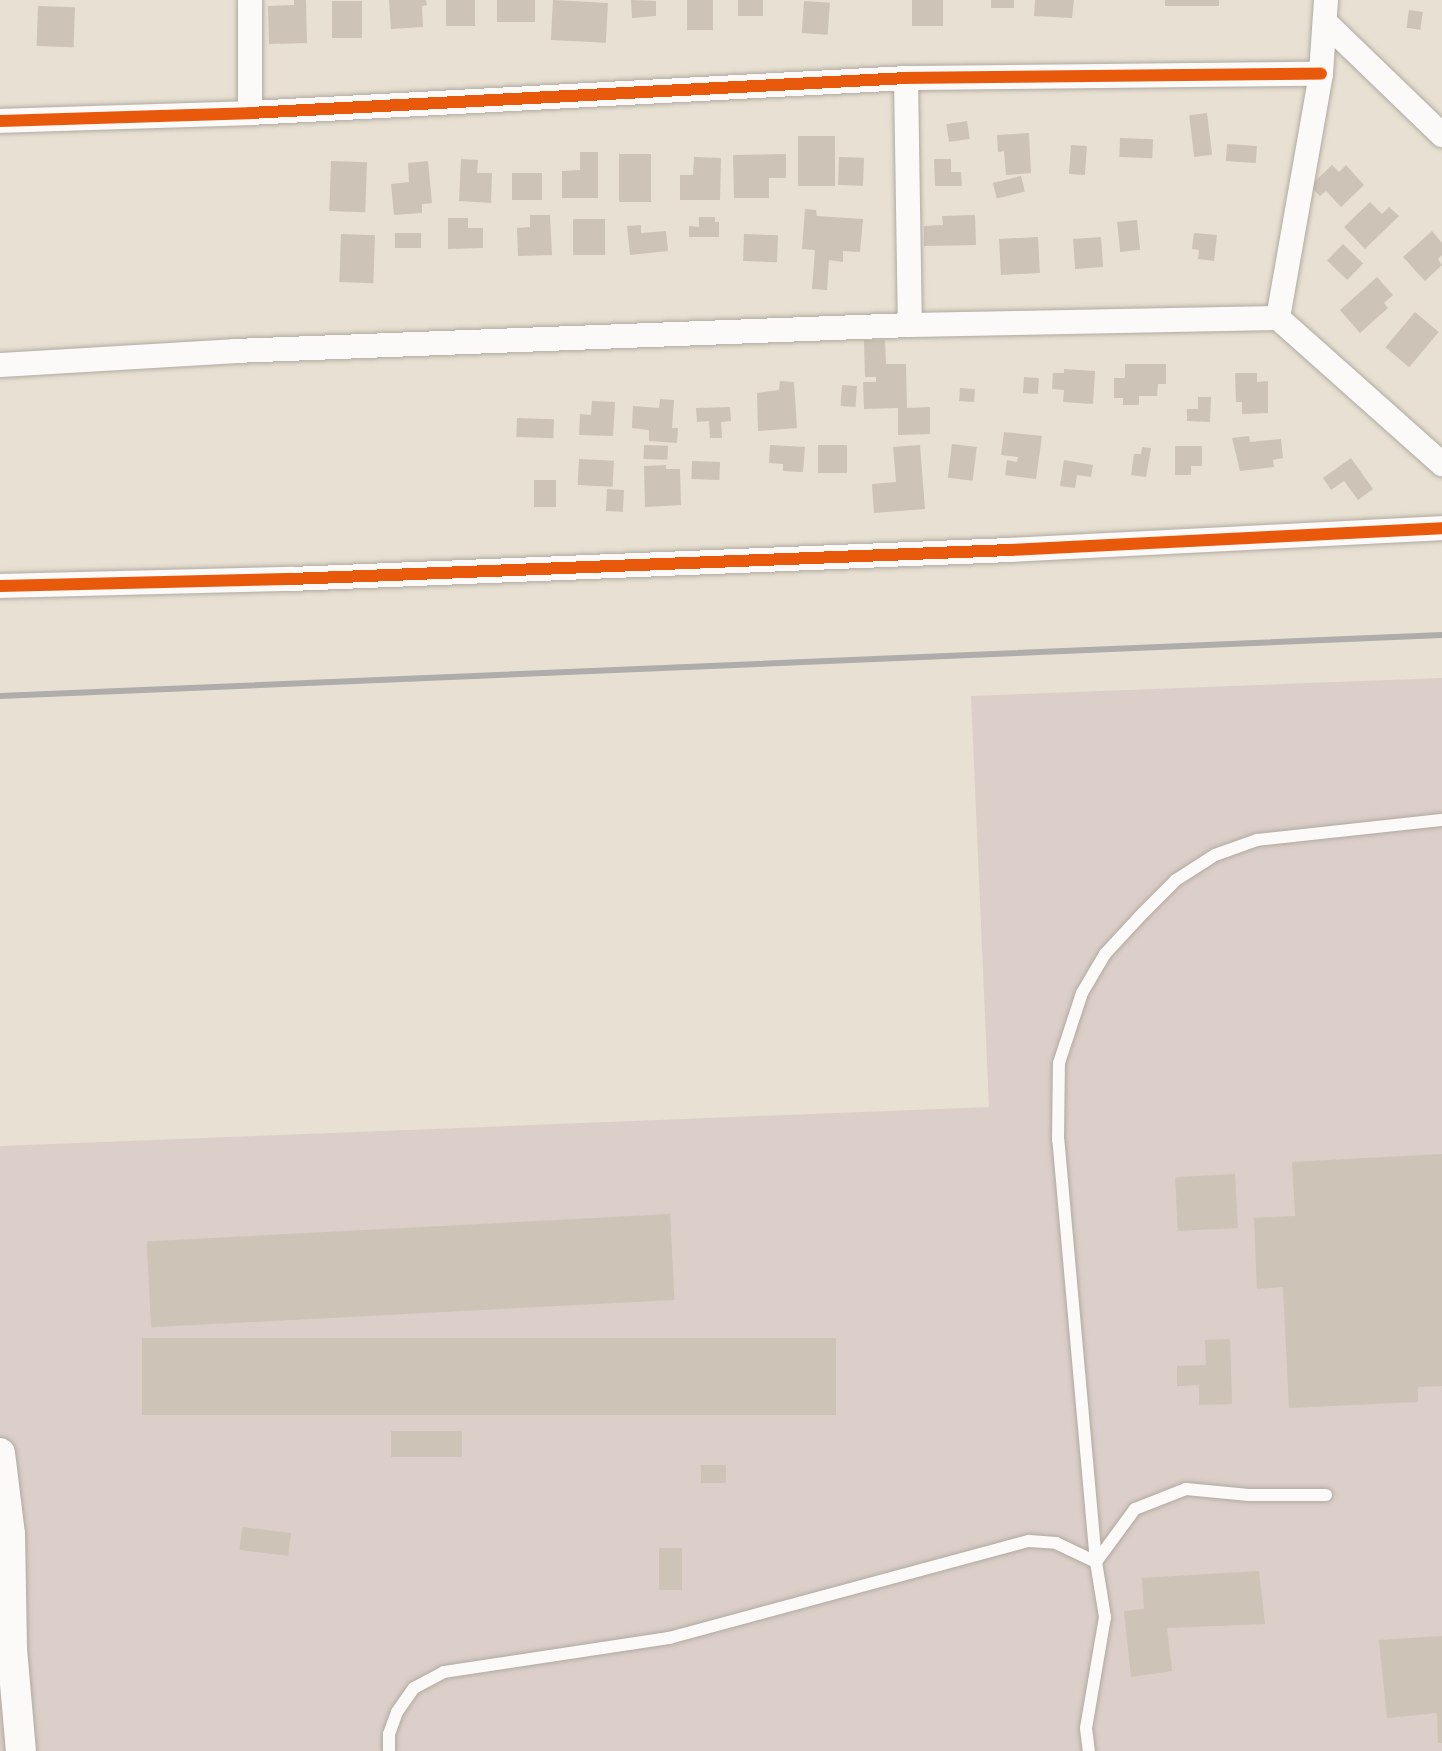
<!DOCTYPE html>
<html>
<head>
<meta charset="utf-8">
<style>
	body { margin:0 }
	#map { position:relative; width:1442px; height:1751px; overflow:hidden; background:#e8e0d2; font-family:"Gentium Book Plus",serif }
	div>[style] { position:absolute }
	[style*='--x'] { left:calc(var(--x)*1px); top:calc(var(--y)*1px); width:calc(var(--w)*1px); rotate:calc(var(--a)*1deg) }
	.industrial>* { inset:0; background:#dccec8 }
	.building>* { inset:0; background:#cdc3b6; transform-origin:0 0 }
	.roads { filter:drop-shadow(0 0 2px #afaaa1) drop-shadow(0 0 2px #afaaa1) }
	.service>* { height:12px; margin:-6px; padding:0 6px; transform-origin:6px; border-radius:6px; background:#fcfaf8 }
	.minor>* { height:24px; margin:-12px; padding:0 12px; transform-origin:12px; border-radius:12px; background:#fcfaf8 }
	.tertiary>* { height:30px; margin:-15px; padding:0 15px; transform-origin:15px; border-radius:15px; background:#fcfaf8 }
	.rail>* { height:6px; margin:-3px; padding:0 3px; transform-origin:3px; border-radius:3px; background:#aeadab }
	.cycleway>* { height:12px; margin:-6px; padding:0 6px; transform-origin:6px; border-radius:6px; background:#e8590c }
	span { translate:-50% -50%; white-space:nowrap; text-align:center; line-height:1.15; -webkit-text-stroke:6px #f7f3e8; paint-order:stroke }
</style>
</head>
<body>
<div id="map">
	<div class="industrial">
		<i style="clip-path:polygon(1442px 678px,1442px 1751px,0 1751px,0 1146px,989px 1107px,971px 696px)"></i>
	</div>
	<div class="building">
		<i style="clip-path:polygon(294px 0,306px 0,307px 43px,269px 44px,268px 6px,294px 5px)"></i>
		<i style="clip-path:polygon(389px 0,426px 0,427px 5px,422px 6px,423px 27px,391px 29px)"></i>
		<i style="left:446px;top:0;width:29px;height:26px"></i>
		<i style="left:497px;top:0;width:38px;height:22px"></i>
		<i style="left:553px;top:0;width:55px;height:40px;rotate:3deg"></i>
		<i style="clip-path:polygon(631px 0,656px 1px,656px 16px,632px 18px)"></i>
		<i style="left:687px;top:0;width:26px;height:30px"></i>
		<i style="left:738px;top:0;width:25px;height:16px"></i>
		<i style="left:912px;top:0;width:31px;height:26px"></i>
		<i style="left:991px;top:0;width:23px;height:8px"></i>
		<i style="clip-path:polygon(1035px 0,1074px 0,1072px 18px,1034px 16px)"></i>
		<i style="left:1165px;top:0;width:54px;height:6px"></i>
		<i style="left:332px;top:1px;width:30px;height:37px"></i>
		<i style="left:804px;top:1px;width:26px;height:32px;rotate:4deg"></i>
		<i style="left:38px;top:6px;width:37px;height:40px;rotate:2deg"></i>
		<i style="left:1409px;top:10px;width:14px;height:18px;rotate:8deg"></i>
		<i style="left:1207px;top:113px;width:42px;height:18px;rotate:83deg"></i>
		<i style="left:967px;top:121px;width:18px;height:21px;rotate:81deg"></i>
		<i style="clip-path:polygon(1029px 133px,1031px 173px,1006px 175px,1004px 151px,998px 152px,997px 135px)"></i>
		<i style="left:798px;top:136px;width:37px;height:50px"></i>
		<i style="left:1120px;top:138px;width:33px;height:19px;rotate:2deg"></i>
		<i style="left:1227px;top:144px;width:30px;height:17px;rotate:4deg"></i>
		<i style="left:1071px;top:145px;width:16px;height:29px;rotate:4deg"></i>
		<i style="clip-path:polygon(580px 152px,598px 152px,598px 198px,562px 198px,562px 171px,580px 170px)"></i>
		<i style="left:651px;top:154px;width:48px;height:32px;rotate:90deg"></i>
		<i style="clip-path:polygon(786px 154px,786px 178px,769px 178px,769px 198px,734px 198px,733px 155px)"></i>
		<i style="clip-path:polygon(694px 157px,721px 158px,720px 200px,680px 200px,680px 175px,693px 175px)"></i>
		<i style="left:839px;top:157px;width:25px;height:28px;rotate:2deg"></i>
		<i style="clip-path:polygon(461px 159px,478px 160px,477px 173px,492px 173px,491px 203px,459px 201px)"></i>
		<i style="clip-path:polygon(934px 159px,951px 159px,951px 172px,961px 172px,962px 186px,935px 186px)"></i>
		<i style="left:331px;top:161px;width:36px;height:50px;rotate:2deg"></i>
		<i style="clip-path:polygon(428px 161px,432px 203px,422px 204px,422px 213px,394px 215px,391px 184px,409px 182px,408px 163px)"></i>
		<i style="clip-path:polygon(1332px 165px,1339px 172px,1346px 165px,1364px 185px,1341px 207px,1326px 191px,1320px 196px,1310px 186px)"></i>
		<i style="left:512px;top:173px;width:30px;height:27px"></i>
		<i style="left:1021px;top:176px;width:16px;height:29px;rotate:76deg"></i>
		<i style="clip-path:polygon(1370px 202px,1382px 214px,1389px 207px,1399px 216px,1365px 249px,1344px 227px)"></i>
		<i style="clip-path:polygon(805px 209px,816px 210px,817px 216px,863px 219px,860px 252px,843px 251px,843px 262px,829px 260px,827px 290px,812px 289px,815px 250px,802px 249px)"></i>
		<i style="clip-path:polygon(530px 215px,550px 215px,552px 255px,518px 256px,517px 228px,530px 227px)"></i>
		<i style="clip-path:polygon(975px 215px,976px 245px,924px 246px,924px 226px,943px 225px,942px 216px)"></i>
		<i style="clip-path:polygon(699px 217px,715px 217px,715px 222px,719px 222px,719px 237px,689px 237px,689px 226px,699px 227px)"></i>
		<i style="clip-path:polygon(448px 218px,468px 218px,468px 228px,483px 228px,483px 248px,448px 249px)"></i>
		<i style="left:573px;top:219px;width:32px;height:36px"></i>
		<i style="left:1137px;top:220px;width:30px;height:20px;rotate:84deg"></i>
		<i style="clip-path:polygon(641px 225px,641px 233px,666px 231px,668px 251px,630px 255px,627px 226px)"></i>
		<i style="clip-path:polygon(1432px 231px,1442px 243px,1442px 255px,1438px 259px,1442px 265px,1425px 281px,1403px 257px)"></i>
		<i style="left:395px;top:233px;width:26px;height:15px"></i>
		<i style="clip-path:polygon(1194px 233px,1217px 235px,1214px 261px,1198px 259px,1199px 250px,1192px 249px)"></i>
		<i style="left:341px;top:234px;width:34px;height:48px;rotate:2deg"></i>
		<i style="left:744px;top:234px;width:34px;height:27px;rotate:2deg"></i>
		<i style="left:1038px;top:237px;width:36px;height:39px;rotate:87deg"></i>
		<i style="left:1101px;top:237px;width:30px;height:28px;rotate:86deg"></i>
		<i style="left:1343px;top:244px;width:28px;height:23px;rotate:44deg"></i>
		<i style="clip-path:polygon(1377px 277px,1393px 295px,1384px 303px,1388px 308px,1360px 333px,1340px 310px)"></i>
		<i style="left:1415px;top:312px;width:31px;height:46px;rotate:40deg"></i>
		<i style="clip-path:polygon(864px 340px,885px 340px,886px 364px,906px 364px,907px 408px,930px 407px,930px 434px,898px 435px,898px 408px,864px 409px,863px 382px,876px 382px,876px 377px,865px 377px)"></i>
		<i style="clip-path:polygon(1125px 364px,1166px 364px,1166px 384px,1158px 384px,1157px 396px,1139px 396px,1139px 405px,1123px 405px,1123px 398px,1114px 398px,1114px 378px,1125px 378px)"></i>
		<i style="clip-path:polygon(1064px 369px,1095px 371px,1093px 404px,1063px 402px,1064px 390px,1052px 389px,1053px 373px,1064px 373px)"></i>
		<i style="clip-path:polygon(1235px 373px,1257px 373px,1257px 382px,1268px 381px,1268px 413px,1242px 414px,1242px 402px,1236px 402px)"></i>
		<i style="left:1024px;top:377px;width:15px;height:16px;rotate:4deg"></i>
		<i style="clip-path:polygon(780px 381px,794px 382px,797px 428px,758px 431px,757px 393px,779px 390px)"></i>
		<i style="left:842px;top:385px;width:15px;height:21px;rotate:4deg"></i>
		<i style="left:960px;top:388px;width:15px;height:13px;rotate:4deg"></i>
		<i style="clip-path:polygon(1198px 397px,1211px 397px,1210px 422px,1187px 421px,1187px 409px,1198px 409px)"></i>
		<i style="clip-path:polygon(660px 399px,674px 400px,672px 428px,678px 428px,677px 443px,649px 441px,649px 430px,632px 428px,633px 406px,659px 408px)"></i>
		<i style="clip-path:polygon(592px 401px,615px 402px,613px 436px,579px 435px,580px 414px,591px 415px)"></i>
		<i style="clip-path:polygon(730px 407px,731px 421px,721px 422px,722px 438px,710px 438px,709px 421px,697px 422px,696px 408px)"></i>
		<i style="left:517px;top:418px;width:37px;height:19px;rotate:2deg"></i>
		<i style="clip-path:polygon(1004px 432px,1042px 436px,1036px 479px,1005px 475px,1007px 460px,1017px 462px,1018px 457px,1001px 455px)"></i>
		<i style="clip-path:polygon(1249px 436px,1250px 442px,1281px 439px,1283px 458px,1273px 460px,1274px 467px,1240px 471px,1232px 438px)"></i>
		<i style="left:952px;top:444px;width:25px;height:34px;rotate:7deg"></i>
		<i style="left:644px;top:445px;width:24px;height:14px;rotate:2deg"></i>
		<i style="clip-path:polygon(770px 445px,805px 447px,803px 472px,783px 471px,783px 464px,769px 463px)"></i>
		<i style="left:847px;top:445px;width:28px;height:29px;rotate:90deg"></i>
		<i style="clip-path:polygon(920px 445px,925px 509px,874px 513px,872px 484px,896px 482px,893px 447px)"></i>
		<i style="clip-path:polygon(1175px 446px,1202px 446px,1202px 466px,1191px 466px,1191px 475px,1175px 475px)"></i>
		<i style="clip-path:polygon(1142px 447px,1151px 448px,1146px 477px,1131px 475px,1134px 454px,1141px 454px)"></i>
		<i style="clip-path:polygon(1351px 458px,1373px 489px,1358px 500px,1344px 481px,1331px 490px,1323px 478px)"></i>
		<i style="left:579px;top:459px;width:35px;height:26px;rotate:3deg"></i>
		<i style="clip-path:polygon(1064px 460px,1093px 465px,1091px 477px,1077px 475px,1075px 488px,1060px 486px)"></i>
		<i style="left:692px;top:461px;width:28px;height:18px;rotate:2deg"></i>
		<i style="clip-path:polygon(666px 465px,666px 469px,680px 469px,681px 505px,645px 507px,644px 466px)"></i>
		<i style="left:534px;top:480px;width:22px;height:27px"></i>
		<i style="left:607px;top:489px;width:17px;height:22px;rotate:3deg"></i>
		<i style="clip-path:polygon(1442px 1154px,1442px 1386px,1418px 1387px,1418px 1402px,1289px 1408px,1283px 1287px,1257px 1289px,1254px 1218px,1295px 1216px,1292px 1162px)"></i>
		<i style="left:1235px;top:1174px;width:54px;height:60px;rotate:87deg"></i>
		<i style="left:670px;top:1214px;width:86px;height:524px;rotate:87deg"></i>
		<i style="left:142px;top:1338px;width:694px;height:77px"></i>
		<i style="clip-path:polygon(1230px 1339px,1232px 1404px,1199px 1405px,1199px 1385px,1177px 1386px,1177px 1366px,1206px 1365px,1205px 1340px)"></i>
		<i style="left:462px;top:1431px;width:26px;height:71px;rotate:90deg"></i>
		<i style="left:701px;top:1465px;width:25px;height:18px"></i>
		<i style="left:291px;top:1533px;width:23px;height:49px;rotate:97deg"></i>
		<i style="left:659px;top:1548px;width:23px;height:42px"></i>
		<i style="clip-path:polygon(1259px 1571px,1265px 1624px,1167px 1628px,1172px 1671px,1131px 1677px,1124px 1611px,1144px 1609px,1142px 1578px)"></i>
		<i style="clip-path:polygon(1442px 1636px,1442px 1743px,1438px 1743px,1437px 1713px,1387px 1718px,1379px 1640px)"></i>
	</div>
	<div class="roads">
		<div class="service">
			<i style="--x:1096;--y:1562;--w:424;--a:-95.1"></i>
			<i style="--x:1058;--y:1140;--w:77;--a:-89.3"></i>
			<i style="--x:1059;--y:1063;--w:74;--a:-71.8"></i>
			<i style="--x:1082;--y:993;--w:45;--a:-59.5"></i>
			<i style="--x:1105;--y:954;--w:56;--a:-47.2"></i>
			<i style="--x:1143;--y:913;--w:47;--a:-45"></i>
			<i style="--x:1176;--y:880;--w:46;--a:-32.7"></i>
			<i style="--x:1215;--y:855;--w:45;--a:-19.7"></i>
			<i style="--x:1257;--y:840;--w:186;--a:-6.2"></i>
			<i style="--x:1096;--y:1562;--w:66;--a:-53.7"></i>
			<i style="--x:1135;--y:1509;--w:55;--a:-21.4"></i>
			<i style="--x:1186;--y:1489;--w:63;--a:5.4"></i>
			<i style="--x:1249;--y:1495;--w:77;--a:0"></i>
			<i style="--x:389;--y:1751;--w:17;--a:-90"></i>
			<i style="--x:389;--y:1734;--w:23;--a:-70"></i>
			<i style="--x:397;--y:1712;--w:29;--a:-55"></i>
			<i style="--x:414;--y:1688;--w:34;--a:-28"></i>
			<i style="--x:444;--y:1672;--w:228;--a:-8.6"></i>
			<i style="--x:669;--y:1638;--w:373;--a:-15.1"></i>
			<i style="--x:1029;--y:1541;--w:27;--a:4"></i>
			<i style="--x:1056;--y:1543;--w:44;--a:25.4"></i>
			<i style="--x:1096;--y:1562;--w:56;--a:80.7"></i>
			<i style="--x:1105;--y:1617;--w:113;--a:99.7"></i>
			<i style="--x:1086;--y:1728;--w:23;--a:83"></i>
		</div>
		<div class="minor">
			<i style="--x:250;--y:0;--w:113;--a:90"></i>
			<i style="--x:1326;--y:0;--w:74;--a:93.9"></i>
			<i style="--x:1321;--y:74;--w:248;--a:100"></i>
			<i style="--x:1278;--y:318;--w:220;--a:41.7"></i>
			<i style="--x:1327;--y:24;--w:160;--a:44"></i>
			<i style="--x:906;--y:78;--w:247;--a:89.1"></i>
			<i style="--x:0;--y:121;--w:250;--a:-1.8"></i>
			<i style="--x:250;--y:113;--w:657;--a:-3.05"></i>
			<i style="--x:906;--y:78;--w:415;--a:-0.6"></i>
			<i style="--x:0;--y:365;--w:234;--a:-3.4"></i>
			<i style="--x:234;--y:351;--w:676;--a:-2.2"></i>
			<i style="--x:910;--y:325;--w:368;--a:-1.1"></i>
			<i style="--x:0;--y:586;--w:291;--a:-1.4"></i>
			<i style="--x:291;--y:579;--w:721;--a:-2.31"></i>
			<i style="--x:1011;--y:550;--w:432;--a:-2.9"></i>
		</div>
		<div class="tertiary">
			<i style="--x:0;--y:1453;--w:82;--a:83"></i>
			<i style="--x:10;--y:1534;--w:115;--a:89"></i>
			<i style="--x:12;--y:1649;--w:102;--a:85"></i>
		</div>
	</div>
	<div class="rail">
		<i style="--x:0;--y:696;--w:1443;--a:-2.42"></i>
	</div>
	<div class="cycleway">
		<i style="--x:0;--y:121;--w:250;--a:-1.8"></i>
		<i style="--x:250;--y:113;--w:657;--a:-3.05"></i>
		<i style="--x:906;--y:78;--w:415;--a:-0.6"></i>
		<i style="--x:0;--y:586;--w:291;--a:-1.4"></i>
		<i style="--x:291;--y:579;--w:721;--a:-2.31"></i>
		<i style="--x:1011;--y:550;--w:432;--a:-2.9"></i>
	</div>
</div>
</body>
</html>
